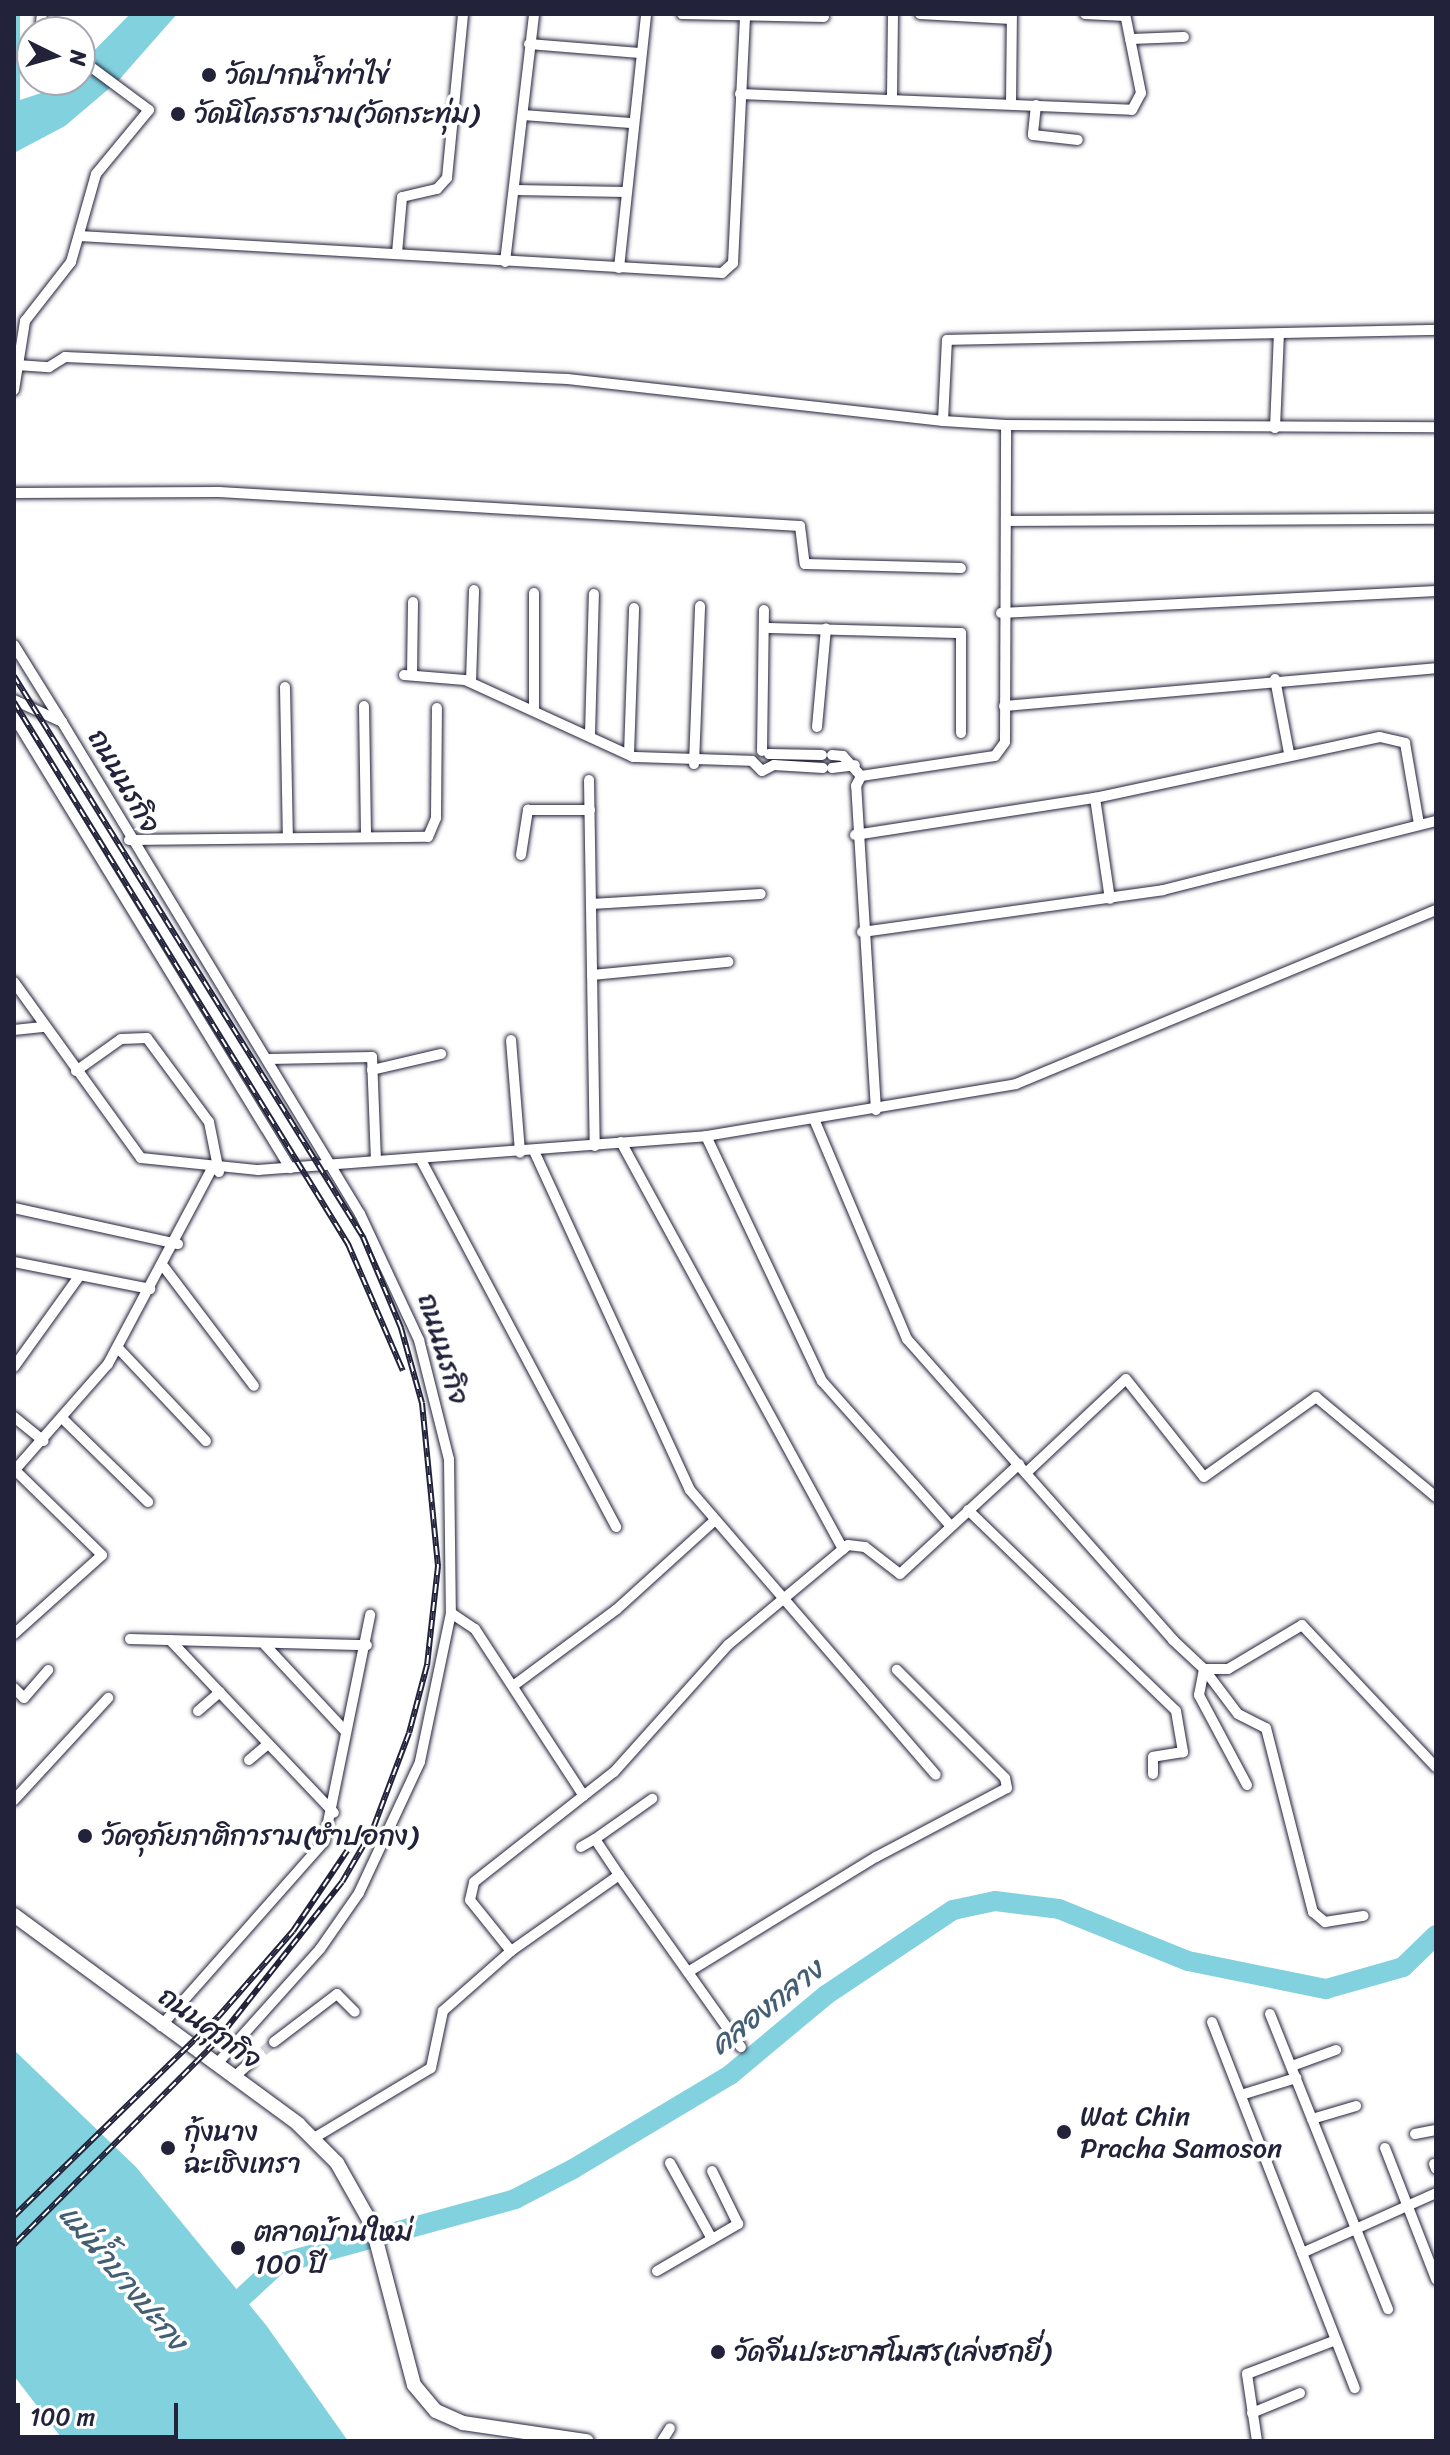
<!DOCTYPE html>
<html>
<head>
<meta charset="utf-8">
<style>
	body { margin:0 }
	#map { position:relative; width:1450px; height:2455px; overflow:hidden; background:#fff; font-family:Sriracha,"Playpen Sans Thai",sans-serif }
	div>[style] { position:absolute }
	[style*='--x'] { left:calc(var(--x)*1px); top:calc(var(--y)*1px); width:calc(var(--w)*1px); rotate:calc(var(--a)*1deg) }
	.water>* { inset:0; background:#82d1de }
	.river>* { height:20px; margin:-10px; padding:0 10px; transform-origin:10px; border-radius:10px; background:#82d1de }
	.minor-tunnel>* { height:10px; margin-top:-5px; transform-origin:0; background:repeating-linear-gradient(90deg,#d3d3d8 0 10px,transparent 0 15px) }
	.roads { filter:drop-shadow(0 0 2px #22223b) drop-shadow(0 0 2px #22223b) }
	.minor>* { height:10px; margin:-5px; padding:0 5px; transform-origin:5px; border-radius:5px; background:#fff }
	.secondary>* { height:14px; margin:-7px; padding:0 7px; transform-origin:7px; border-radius:7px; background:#fff }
	.rail>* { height:6px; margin-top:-3px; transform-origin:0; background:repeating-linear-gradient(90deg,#fff 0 9px,#22223b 0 18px); box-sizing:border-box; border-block:2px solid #22223b }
	.dots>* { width:22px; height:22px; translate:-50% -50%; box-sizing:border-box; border:4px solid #fff; border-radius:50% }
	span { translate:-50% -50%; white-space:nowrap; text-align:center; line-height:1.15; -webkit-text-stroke:7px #fff; paint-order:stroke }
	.poi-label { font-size:28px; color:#22223b }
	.left { translate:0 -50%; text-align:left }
	.street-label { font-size:28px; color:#22223b }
	.water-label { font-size:30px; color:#445f74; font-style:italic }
	.frame { position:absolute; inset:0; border:16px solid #22223b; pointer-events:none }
	.north { position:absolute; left:16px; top:16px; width:80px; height:80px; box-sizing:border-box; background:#fff; border:2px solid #a7a7b1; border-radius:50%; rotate:95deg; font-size:22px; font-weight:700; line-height:32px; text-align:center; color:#22223b }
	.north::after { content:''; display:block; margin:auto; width:28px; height:36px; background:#22223b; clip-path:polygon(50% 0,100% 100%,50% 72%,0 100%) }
	.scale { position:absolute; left:16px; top:2403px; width:162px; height:36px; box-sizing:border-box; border:4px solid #22223b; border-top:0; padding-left:10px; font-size:24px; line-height:28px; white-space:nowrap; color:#22223b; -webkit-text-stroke:6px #fff; paint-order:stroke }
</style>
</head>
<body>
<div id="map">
	<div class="water">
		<i style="clip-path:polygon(14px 14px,20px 14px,20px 100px,80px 80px,80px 65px,130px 14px,177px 14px,118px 81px,65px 126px,14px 153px)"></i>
		<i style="clip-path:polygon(14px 2050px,136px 2167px,266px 2325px,348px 2441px,64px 2441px,14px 2376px)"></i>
	</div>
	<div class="river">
		<i style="--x:223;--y:2315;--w:75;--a:-42.8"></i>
		<i style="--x:278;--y:2264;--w:246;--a:-15.3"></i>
		<i style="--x:515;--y:2199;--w:65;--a:-27.3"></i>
		<i style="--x:573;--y:2169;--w:183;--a:-30.9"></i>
		<i style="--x:730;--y:2075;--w:125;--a:-39.8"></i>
		<i style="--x:826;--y:1995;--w:153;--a:-33.8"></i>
		<i style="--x:953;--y:1910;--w:43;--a:-12.1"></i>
		<i style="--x:995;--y:1901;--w:64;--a:7.1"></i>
		<i style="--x:1059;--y:1909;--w:139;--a:22"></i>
		<i style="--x:1188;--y:1961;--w:141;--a:11.5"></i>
		<i style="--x:1326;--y:1989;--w:80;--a:-15.9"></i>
		<i style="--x:1403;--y:1967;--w:46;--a:-44.1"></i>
	</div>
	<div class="minor-tunnel">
		<i style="--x:252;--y:2061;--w:29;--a:-41"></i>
	</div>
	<div class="roads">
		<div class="minor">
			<i style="--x:682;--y:14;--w:142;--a:1.2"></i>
			<i style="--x:920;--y:14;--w:91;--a:3.1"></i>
			<i style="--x:1085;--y:14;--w:40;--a:2.9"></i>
			<i style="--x:40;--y:32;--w:18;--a:-84"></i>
			<i style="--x:1130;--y:39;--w:54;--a:-2.1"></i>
			<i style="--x:529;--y:44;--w:111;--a:4.6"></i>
			<i style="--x:740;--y:94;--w:392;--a:2.3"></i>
			<i style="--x:1132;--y:110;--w:19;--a:-62"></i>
			<i style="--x:1141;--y:93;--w:81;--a:-101.4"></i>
			<i style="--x:892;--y:96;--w:82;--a:-89.3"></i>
			<i style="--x:1011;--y:104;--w:90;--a:-89.4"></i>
			<i style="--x:1036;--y:105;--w:30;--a:96"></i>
			<i style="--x:1033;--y:135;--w:45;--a:6.3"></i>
			<i style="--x:523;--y:115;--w:108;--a:4.2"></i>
			<i style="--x:514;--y:190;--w:112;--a:1"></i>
			<i style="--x:79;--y:236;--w:644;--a:3.29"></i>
			<i style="--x:722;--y:273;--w:15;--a:-42"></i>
			<i style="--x:733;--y:263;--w:249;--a:-87.2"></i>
			<i style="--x:397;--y:253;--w:56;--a:-84.9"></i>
			<i style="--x:402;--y:197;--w:36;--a:-13"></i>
			<i style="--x:437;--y:189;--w:15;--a:-48"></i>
			<i style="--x:447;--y:178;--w:165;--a:-84.4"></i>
			<i style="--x:505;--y:262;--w:250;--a:-83.3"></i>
			<i style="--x:619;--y:268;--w:255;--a:-83.9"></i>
			<i style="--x:17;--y:365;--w:32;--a:4"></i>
			<i style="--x:49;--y:367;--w:19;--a:-32"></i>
			<i style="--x:65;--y:357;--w:503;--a:2.5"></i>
			<i style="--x:568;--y:379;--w:377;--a:6.4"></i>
			<i style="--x:14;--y:390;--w:70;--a:-80.9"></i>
			<i style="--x:25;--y:321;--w:75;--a:-52.1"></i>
			<i style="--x:71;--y:262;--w:91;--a:-74.1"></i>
			<i style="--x:96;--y:174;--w:83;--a:-50.4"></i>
			<i style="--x:149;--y:110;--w:86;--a:-143.5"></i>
			<i style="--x:1006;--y:425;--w:430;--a:0.3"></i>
			<i style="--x:1275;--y:428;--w:94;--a:-87.6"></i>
			<i style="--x:14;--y:493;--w:205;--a:-0.3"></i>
			<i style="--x:219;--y:492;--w:582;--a:3.35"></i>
			<i style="--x:800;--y:526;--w:38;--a:83"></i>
			<i style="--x:805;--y:564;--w:156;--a:1.5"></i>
			<i style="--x:1006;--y:521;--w:430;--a:-0.3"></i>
			<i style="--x:1001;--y:613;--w:436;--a:-2.9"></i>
			<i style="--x:764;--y:628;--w:197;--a:1.5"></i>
			<i style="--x:961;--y:633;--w:100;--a:90"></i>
			<i style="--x:14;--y:645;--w:91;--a:58.1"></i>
			<i style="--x:404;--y:675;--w:61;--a:4.7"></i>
			<i style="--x:465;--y:680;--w:185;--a:24.6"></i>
			<i style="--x:633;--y:757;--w:119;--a:1.9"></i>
			<i style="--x:412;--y:675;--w:73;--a:-89.2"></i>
			<i style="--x:1275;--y:679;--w:75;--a:79.3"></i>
			<i style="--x:471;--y:682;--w:92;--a:-88.1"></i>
			<i style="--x:285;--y:687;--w:151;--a:88.9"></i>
			<i style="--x:14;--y:700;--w:53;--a:24.6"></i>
			<i style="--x:62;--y:722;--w:575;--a:58.8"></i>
			<i style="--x:360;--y:1214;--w:139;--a:64.9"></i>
			<i style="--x:419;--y:1340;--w:123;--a:75.9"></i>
			<i style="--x:449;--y:1459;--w:154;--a:89.3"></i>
			<i style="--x:451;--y:1613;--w:152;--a:101.8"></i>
			<i style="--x:420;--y:1762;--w:145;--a:115"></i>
			<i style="--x:359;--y:1893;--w:68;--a:124.9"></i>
			<i style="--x:320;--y:1949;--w:156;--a:131.9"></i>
			<i style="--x:364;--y:706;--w:129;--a:89.1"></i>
			<i style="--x:1004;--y:706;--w:434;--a:-5"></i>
			<i style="--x:534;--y:709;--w:116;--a:-90"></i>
			<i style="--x:14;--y:717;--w:529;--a:58.53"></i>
			<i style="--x:817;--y:727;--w:99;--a:-84.8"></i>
			<i style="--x:590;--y:734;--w:140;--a:-88.4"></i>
			<i style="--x:762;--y:751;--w:141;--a:-89.2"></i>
			<i style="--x:629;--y:754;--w:146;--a:-88"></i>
			<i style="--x:769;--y:754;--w:53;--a:1.1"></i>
			<i style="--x:832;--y:755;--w:11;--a:5"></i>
			<i style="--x:843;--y:756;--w:27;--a:48"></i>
			<i style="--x:752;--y:761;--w:14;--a:45"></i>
			<i style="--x:762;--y:771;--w:13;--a:-27"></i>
			<i style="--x:774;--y:765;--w:49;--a:3.5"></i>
			<i style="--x:694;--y:764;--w:158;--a:-87.8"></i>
			<i style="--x:832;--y:768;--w:23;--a:-7"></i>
			<i style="--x:589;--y:780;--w:366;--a:89.1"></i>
			<i style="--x:1095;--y:798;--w:102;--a:81.6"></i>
			<i style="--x:855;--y:835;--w:243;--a:-8.8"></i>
			<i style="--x:1095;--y:798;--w:291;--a:-12.1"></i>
			<i style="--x:1380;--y:737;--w:26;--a:13"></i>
			<i style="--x:1405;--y:743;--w:82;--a:80.2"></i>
			<i style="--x:129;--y:840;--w:299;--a:-0.6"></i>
			<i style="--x:428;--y:837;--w:21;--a:-67"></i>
			<i style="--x:436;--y:818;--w:110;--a:-89.5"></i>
			<i style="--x:521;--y:855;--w:46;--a:-81.2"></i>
			<i style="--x:528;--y:810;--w:62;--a:0"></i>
			<i style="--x:591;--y:904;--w:170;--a:-3.4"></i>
			<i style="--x:862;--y:932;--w:304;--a:-7.9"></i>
			<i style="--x:1163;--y:890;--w:282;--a:-14.2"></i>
			<i style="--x:592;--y:975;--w:137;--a:-5.5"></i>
			<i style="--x:14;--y:982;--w:217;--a:54.2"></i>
			<i style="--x:141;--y:1158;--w:118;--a:5.9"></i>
			<i style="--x:258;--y:1170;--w:449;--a:-4.3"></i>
			<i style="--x:706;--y:1136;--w:314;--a:-9.5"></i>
			<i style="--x:1016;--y:1084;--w:455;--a:-22.5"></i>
			<i style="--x:14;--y:1030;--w:31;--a:-6"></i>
			<i style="--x:511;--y:1040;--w:113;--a:85.4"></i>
			<i style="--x:269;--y:1059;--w:103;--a:-1.1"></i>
			<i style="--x:372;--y:1057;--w:104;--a:87.8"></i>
			<i style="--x:372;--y:1070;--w:71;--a:-13.1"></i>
			<i style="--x:76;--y:1071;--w:55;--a:-35.4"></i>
			<i style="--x:121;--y:1039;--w:26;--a:-2"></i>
			<i style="--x:147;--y:1038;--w:104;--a:53.6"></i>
			<i style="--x:209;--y:1122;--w:51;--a:78.7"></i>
			<i style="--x:876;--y:1110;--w:325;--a:-93.5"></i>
			<i style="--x:856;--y:786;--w:11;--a:-63"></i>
			<i style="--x:861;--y:776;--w:135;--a:-8.5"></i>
			<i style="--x:995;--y:756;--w:17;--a:-54"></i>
			<i style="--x:1005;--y:742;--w:317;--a:-89.8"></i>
			<i style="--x:1006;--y:425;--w:63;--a:-176.4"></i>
			<i style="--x:943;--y:421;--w:81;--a:-87.2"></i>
			<i style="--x:947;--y:340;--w:489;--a:-1.2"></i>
			<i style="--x:814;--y:1119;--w:239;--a:67.1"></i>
			<i style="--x:907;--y:1339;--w:402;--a:48.5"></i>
			<i style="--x:1173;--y:1640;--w:42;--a:43.1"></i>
			<i style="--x:1204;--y:1669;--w:24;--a:0"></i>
			<i style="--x:1228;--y:1669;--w:86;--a:-30.7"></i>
			<i style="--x:1302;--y:1625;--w:195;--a:46.7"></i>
			<i style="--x:706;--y:1136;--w:271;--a:64.7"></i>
			<i style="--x:822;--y:1381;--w:190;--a:48.4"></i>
			<i style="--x:621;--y:1142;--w:464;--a:61.4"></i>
			<i style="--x:534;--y:1151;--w:373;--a:65.3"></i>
			<i style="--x:690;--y:1490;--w:376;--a:49.2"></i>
			<i style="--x:420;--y:1158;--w:418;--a:62"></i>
			<i style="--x:14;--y:1208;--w:168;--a:12.4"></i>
			<i style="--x:14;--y:1262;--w:139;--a:11.2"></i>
			<i style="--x:164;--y:1267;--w:149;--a:52.9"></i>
			<i style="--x:118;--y:1348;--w:128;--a:46.6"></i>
			<i style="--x:14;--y:1367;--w:113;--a:-54.3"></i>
			<i style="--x:14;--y:1417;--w:38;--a:39"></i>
			<i style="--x:63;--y:1419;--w:119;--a:44.3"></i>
			<i style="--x:14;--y:1471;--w:142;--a:-48.7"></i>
			<i style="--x:108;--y:1364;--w:220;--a:-62"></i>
			<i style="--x:1026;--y:1473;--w:137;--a:-43.2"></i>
			<i style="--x:1126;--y:1379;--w:125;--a:51.5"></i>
			<i style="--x:1204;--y:1477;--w:138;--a:-35.5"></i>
			<i style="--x:1316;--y:1397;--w:156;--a:39.8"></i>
			<i style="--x:968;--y:1510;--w:289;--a:44"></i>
			<i style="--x:1176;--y:1711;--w:42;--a:80.3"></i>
			<i style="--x:1183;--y:1752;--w:30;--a:171"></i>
			<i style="--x:1153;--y:1757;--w:17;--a:90"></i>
			<i style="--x:451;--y:1613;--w:29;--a:34"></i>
			<i style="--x:475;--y:1629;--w:199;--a:56.9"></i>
			<i style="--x:14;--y:1634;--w:118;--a:-41.9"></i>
			<i style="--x:102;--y:1555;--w:122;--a:-135.7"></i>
			<i style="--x:130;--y:1639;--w:237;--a:1.5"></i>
			<i style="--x:170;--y:1640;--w:238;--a:46.5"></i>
			<i style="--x:265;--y:1645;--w:119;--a:47"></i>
			<i style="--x:513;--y:1686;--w:129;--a:-36.5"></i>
			<i style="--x:617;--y:1609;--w:131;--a:-42.2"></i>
			<i style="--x:14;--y:1688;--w:14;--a:45"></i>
			<i style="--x:24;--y:1698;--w:37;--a:-49"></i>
			<i style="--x:198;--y:1711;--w:29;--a:-41"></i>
			<i style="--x:249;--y:1760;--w:25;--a:-40"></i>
			<i style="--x:1247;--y:1785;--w:102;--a:-118.1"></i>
			<i style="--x:1199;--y:1695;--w:26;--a:-79"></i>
			<i style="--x:1204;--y:1669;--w:56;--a:52.9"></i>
			<i style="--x:1238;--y:1714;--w:31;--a:27"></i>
			<i style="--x:1266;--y:1728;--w:190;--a:75.7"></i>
			<i style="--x:1313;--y:1912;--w:16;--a:40"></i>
			<i style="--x:1325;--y:1922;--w:39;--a:-9"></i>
			<i style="--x:14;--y:1800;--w:139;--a:-47.3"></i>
			<i style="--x:581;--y:1847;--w:16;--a:-30"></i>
			<i style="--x:619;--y:1875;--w:43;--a:-123.7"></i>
			<i style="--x:595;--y:1839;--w:70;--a:-35.1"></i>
			<i style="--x:511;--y:1951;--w:65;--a:-128.8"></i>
			<i style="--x:470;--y:1900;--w:18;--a:-77"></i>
			<i style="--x:474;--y:1882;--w:178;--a:-38.2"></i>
			<i style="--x:614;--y:1772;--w:171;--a:-48.1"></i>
			<i style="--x:728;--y:1645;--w:156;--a:-39.8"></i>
			<i style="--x:848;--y:1545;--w:17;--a:7"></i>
			<i style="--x:865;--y:1547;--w:44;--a:37.6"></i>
			<i style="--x:900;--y:1574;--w:162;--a:-42.7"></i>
			<i style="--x:688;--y:1972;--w:220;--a:-31.5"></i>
			<i style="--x:876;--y:1857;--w:148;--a:-27.8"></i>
			<i style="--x:1007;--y:1788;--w:10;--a:-101"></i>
			<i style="--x:1005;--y:1778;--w:153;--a:-135"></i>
			<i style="--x:1270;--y:2014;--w:318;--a:68.2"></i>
			<i style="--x:1212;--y:2022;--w:393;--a:68.7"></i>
			<i style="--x:161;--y:2026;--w:246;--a:-48.5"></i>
			<i style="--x:324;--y:1842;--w:232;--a:-78.5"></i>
			<i style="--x:274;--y:2042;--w:79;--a:-37.3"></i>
			<i style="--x:337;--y:1994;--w:25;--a:45"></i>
			<i style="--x:1292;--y:2066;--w:47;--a:-20"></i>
			<i style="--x:233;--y:2078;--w:25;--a:-42"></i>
			<i style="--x:1241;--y:2095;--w:58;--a:-17.2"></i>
			<i style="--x:1312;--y:2119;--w:46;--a:-16.5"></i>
			<i style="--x:1415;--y:2134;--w:21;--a:-11"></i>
			<i style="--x:314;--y:2138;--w:136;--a:-30.9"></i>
			<i style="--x:431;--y:2068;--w:58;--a:-78.1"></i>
			<i style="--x:443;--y:2011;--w:91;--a:-41.4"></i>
			<i style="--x:511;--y:1951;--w:132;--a:-35.1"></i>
			<i style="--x:619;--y:1875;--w:211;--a:54.7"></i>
			<i style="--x:1385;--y:2148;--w:141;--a:68.7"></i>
			<i style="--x:670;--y:2163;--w:87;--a:61.1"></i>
			<i style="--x:1434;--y:2164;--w:5;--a:68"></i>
			<i style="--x:1302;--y:2253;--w:147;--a:-24.1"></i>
			<i style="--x:657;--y:2271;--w:94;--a:-30.1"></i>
			<i style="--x:738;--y:2224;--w:59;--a:-116.1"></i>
			<i style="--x:1252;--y:2413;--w:52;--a:-22.6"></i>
			<i style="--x:662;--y:2441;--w:15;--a:-58"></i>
			<i style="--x:1257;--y:2441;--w:68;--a:-98.5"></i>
			<i style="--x:1247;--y:2374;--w:95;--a:-20.9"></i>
		</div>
		<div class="secondary">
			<i style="--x:14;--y:1915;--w:353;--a:36.3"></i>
			<i style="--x:298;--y:2124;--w:55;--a:45"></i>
			<i style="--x:337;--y:2163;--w:71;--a:60.6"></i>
			<i style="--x:372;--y:2225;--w:165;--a:75.3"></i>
			<i style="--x:414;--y:2385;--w:34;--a:50"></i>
			<i style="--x:436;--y:2411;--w:30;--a:24"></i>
			<i style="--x:463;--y:2423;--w:125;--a:8.3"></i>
		</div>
	</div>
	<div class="rail">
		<i style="--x:14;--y:676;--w:661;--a:58.11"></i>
		<i style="--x:363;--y:1237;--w:99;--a:67.3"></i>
		<i style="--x:401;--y:1328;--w:78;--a:74.4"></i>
		<i style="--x:422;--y:1403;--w:164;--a:84.4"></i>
		<i style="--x:438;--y:1566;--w:100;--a:96.3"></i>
		<i style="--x:427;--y:1665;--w:70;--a:104.8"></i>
		<i style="--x:409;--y:1733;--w:103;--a:110.6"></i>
		<i style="--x:373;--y:1829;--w:61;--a:120.3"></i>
		<i style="--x:342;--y:1882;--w:206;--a:128.3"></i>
		<i style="--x:214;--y:2044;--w:284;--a:134.9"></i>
		<i style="--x:14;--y:702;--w:637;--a:58.36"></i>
		<i style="--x:348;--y:1244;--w:138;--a:66.6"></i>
		<i style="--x:14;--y:2216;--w:285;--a:-44.3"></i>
		<i style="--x:218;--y:2017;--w:114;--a:-48.9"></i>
		<i style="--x:293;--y:1931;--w:97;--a:-56"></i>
	</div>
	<div class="dots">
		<i style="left:209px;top:75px;background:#22223b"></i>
		<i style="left:178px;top:114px;background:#22223b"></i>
		<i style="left:85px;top:1836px;background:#22223b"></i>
		<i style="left:1064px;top:2132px;background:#22223b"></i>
		<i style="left:168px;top:2148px;background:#22223b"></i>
		<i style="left:238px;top:2248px;background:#22223b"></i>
		<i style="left:718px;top:2352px;background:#22223b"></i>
	</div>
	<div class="poi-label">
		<span class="left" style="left:225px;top:75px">วัดปากน้ำท่าไข่</span>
		<span class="left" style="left:194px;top:114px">วัดนิโครธาราม(วัดกระทุ่ม)</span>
		<span class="left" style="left:101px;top:1836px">วัดอุภัยภาติการาม(ซำปอกง)</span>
		<span class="left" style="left:1080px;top:2132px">Wat Chin<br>Pracha Samoson</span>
		<span class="left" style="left:184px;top:2148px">กุ้งนาง<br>ฉะเชิงเทรา</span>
		<span class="left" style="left:254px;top:2248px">ตลาดบ้านใหม่<br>100 ปี</span>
		<span class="left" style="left:734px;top:2352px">วัดจีนประชาสโมสร(เล่งฮกยี่)</span>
	</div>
	<div class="street-label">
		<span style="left:124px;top:781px;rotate:60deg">ถนนนรกิจ</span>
		<span style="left:443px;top:1349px;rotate:73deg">ถนนนรกิจ</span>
		<span style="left:210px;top:2028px;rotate:36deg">ถนนศุภกิจ</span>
	</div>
	<div class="water-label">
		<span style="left:766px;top:2007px;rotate:-38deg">คลองกลาง</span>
		<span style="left:123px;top:2277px;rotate:50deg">แม่น้ำบางปะกง</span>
	</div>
	<div class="frame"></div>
	<div class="north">N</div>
	<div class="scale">100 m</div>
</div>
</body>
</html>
